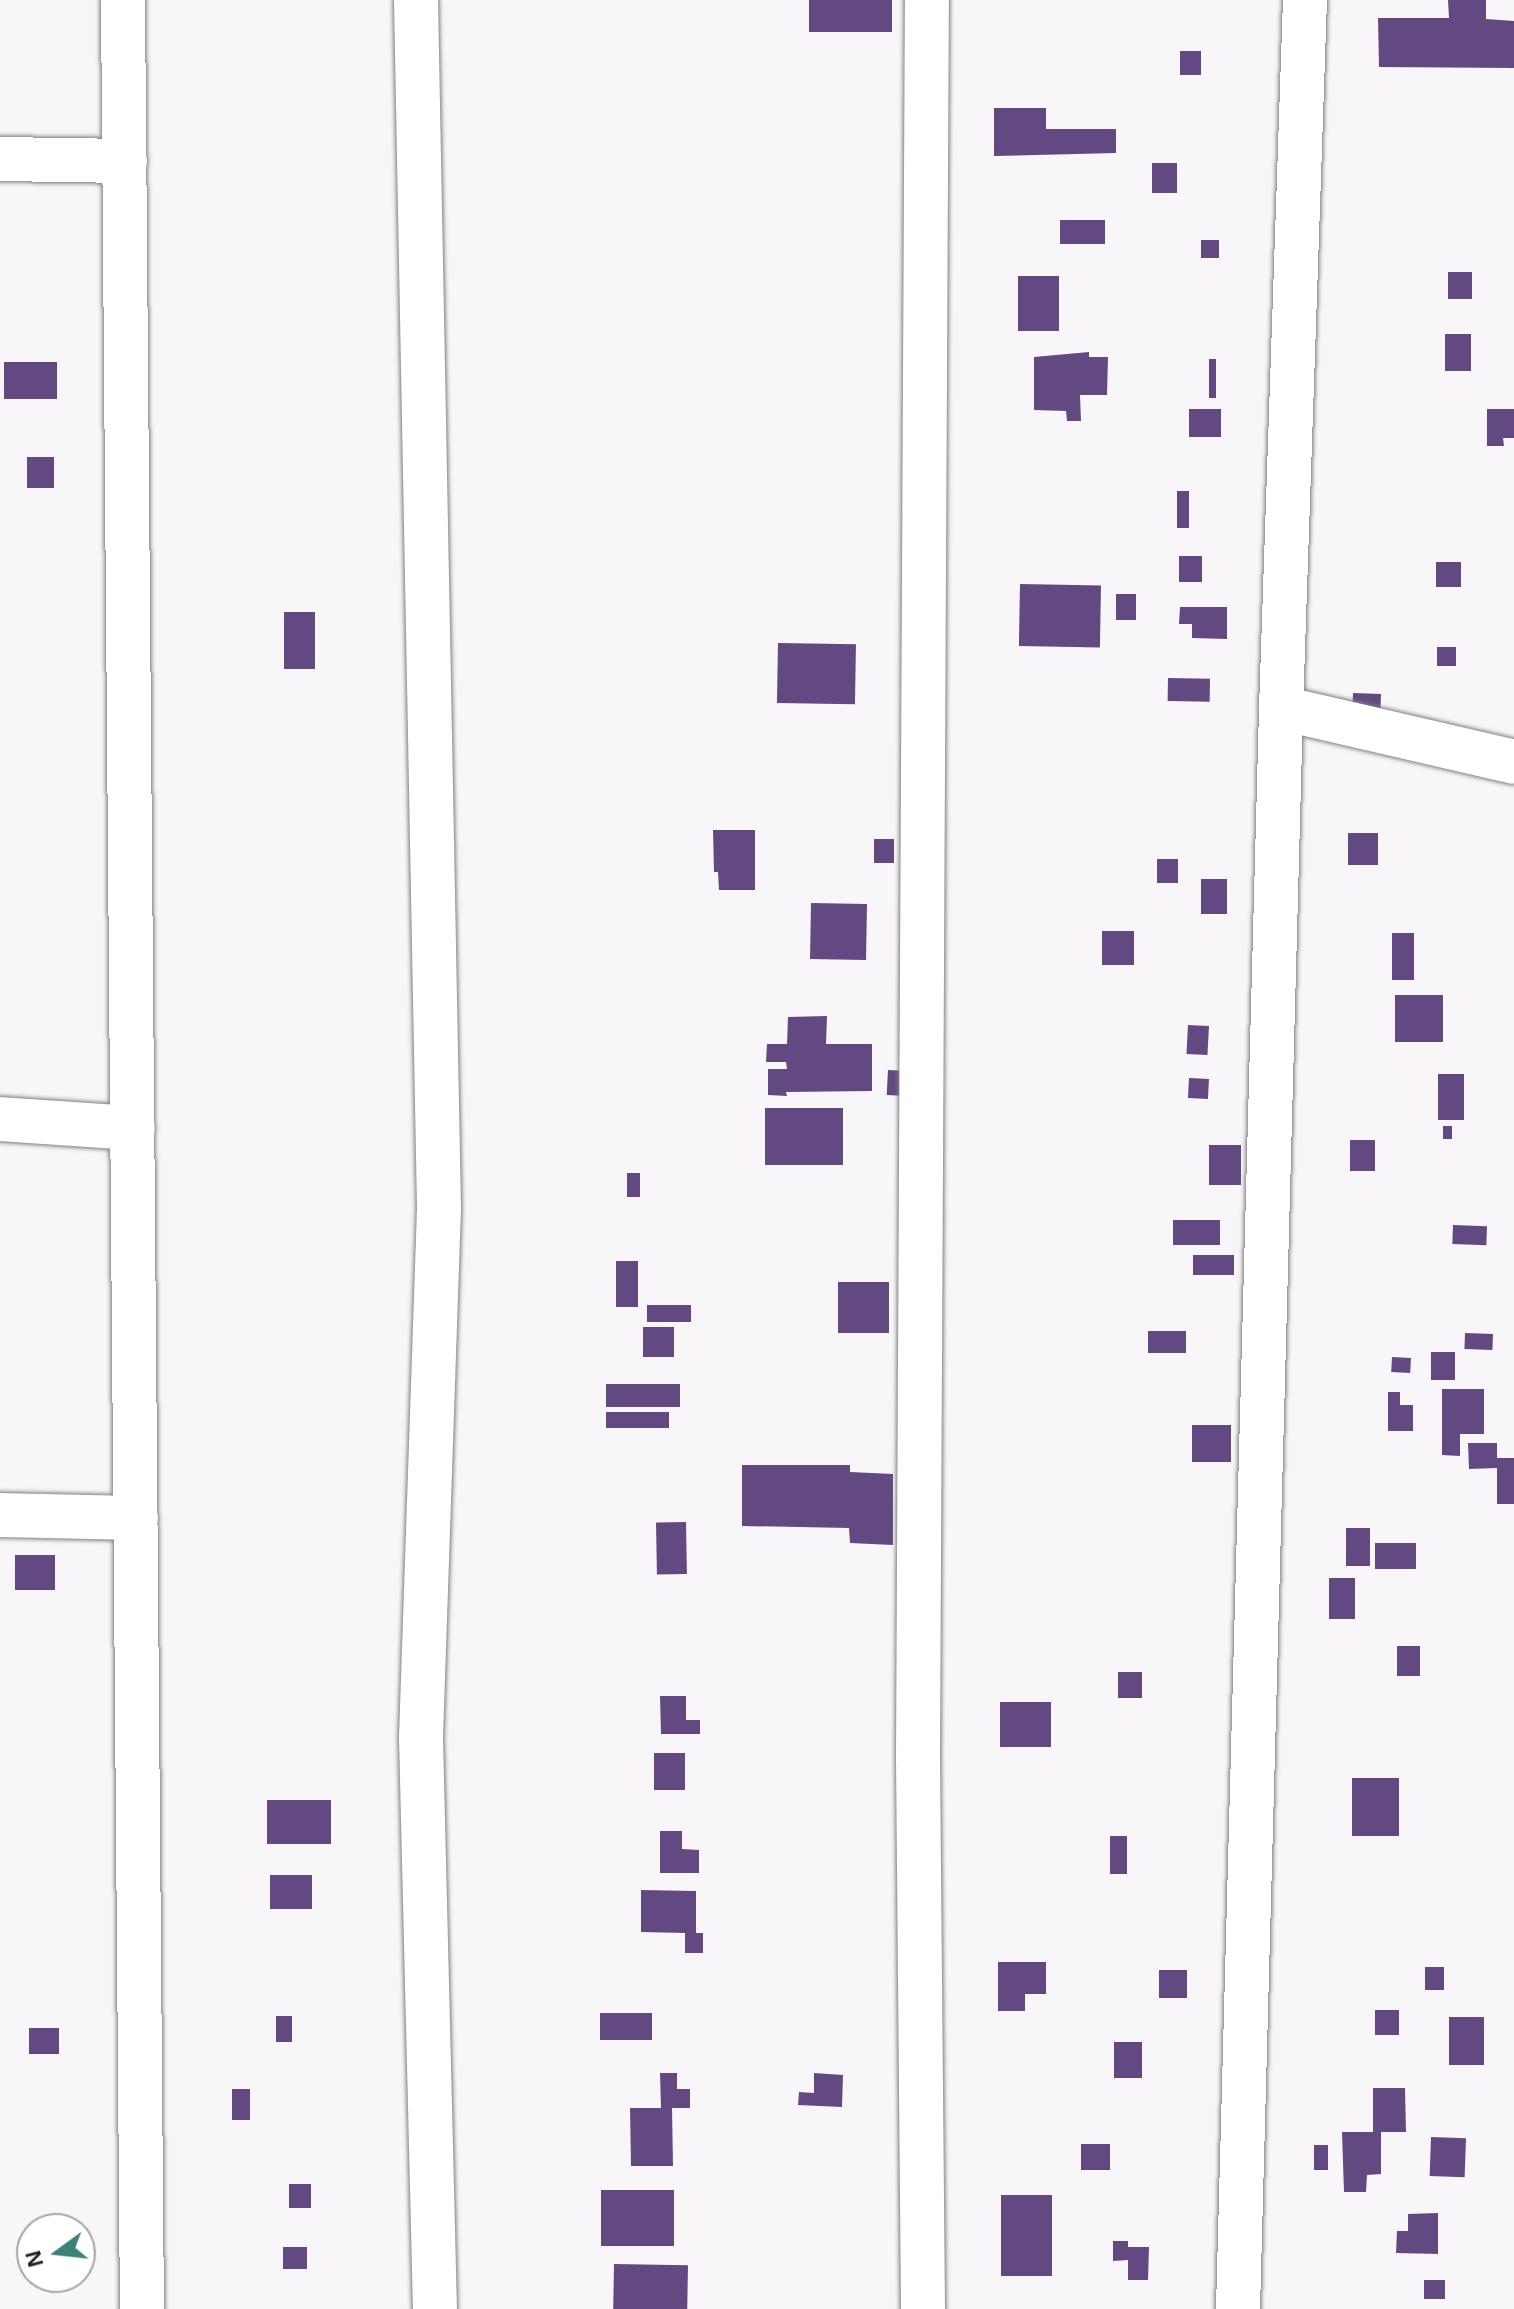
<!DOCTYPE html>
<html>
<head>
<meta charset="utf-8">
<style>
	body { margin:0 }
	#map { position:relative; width:1514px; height:2309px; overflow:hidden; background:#f8f6f9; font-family:Arial,sans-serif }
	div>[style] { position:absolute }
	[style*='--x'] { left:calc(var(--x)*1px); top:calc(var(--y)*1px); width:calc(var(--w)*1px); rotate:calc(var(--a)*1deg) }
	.building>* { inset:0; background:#634982; transform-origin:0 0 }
	.roads { filter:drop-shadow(0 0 2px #818083) drop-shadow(0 0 2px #818083) }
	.minor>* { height:44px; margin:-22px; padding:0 22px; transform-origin:22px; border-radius:22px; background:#fff }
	span { translate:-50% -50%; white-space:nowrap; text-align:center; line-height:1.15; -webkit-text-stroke:8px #fff; paint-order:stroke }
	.north { position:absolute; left:16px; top:2213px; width:80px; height:80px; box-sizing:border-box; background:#fff; border:2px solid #a6a6a6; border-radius:50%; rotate:255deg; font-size:22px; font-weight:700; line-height:32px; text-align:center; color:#212021 }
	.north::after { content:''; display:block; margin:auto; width:28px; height:36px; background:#3d8176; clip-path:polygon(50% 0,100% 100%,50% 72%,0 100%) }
</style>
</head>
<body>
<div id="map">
	<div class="building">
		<i style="left:809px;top:0;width:83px;height:32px"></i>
		<i style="clip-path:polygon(1448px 0,1486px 0,1486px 19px,1514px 21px,1514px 68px,1379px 67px,1378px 18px,1449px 18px)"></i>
		<i style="left:1180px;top:51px;width:21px;height:24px"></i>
		<i style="clip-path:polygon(994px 108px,1046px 108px,1046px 129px,1116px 129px,1116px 153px,994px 156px)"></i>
		<i style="left:1152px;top:163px;width:25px;height:30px"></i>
		<i style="left:1060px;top:220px;width:45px;height:24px"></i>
		<i style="left:1201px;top:240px;width:18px;height:18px"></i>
		<i style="left:1448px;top:272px;width:24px;height:27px"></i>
		<i style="left:1018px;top:276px;width:41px;height:55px"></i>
		<i style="left:1445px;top:334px;width:26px;height:37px"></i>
		<i style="clip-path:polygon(1089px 352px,1089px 357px,1108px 357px,1107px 395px,1080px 395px,1081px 421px,1067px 421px,1066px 411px,1034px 410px,1034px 357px)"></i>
		<i style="left:1209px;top:359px;width:7px;height:39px"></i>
		<i style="left:4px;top:362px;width:53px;height:37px"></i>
		<i style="left:1189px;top:409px;width:32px;height:28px"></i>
		<i style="clip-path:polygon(1487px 409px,1514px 409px,1514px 438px,1503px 438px,1504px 446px,1487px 446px)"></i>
		<i style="left:27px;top:457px;width:27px;height:31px"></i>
		<i style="left:1177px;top:491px;width:12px;height:37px"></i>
		<i style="left:1179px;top:556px;width:23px;height:26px"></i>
		<i style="left:1436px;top:562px;width:25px;height:25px"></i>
		<i style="left:1020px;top:584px;width:81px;height:62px;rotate:1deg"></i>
		<i style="left:1116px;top:594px;width:20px;height:26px"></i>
		<i style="clip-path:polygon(1180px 607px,1227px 607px,1227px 639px,1192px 638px,1192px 624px,1179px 624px)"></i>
		<i style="left:284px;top:612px;width:31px;height:57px"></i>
		<i style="left:778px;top:643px;width:78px;height:60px;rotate:1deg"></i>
		<i style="left:1437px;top:647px;width:19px;height:19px"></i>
		<i style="left:1168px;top:678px;width:42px;height:23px;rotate:1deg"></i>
		<i style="left:1353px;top:693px;width:28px;height:29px;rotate:2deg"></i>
		<i style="clip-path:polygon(713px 830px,755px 830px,755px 890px,719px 890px,718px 872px,714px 872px)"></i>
		<i style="left:1348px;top:833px;width:30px;height:32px"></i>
		<i style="left:874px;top:839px;width:20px;height:24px"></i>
		<i style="left:1157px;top:859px;width:21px;height:24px"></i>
		<i style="left:1201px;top:879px;width:26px;height:35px"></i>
		<i style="left:811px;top:903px;width:56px;height:56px;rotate:1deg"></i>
		<i style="left:1102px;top:931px;width:32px;height:34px"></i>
		<i style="left:1392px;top:933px;width:22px;height:47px"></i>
		<i style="left:1395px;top:995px;width:48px;height:47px"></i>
		<i style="clip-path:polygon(827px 1016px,826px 1044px,872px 1044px,872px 1091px,786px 1092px,787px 1096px,768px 1095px,768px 1069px,787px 1069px,786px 1062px,766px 1062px,767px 1044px,787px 1044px,788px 1017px)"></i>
		<i style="left:1188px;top:1025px;width:21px;height:29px;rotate:3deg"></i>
		<i style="left:888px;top:1070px;width:21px;height:25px;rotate:3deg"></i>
		<i style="left:1438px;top:1074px;width:26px;height:46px"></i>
		<i style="left:1189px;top:1078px;width:20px;height:20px;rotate:3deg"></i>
		<i style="left:765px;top:1108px;width:78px;height:57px"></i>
		<i style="left:1443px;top:1126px;width:9px;height:13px"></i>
		<i style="left:1350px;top:1140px;width:25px;height:31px"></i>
		<i style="left:1209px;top:1145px;width:32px;height:40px"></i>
		<i style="left:627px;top:1173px;width:13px;height:24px"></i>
		<i style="left:1173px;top:1220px;width:47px;height:25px"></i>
		<i style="left:1453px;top:1225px;width:34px;height:19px;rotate:2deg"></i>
		<i style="left:1193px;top:1255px;width:41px;height:20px"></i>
		<i style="left:616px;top:1261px;width:22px;height:46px"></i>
		<i style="left:889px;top:1282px;width:51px;height:51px;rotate:90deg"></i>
		<i style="left:647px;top:1305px;width:44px;height:17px"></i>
		<i style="left:643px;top:1327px;width:31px;height:30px"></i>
		<i style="left:1148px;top:1331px;width:38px;height:22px"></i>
		<i style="left:1465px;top:1333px;width:28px;height:16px;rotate:2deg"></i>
		<i style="left:1431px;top:1352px;width:24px;height:28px"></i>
		<i style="left:1392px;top:1357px;width:19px;height:15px;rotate:3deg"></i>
		<i style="left:606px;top:1384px;width:74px;height:23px"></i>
		<i style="clip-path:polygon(1442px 1389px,1484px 1389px,1484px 1434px,1460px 1434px,1460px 1456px,1442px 1455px)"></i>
		<i style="clip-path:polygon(1388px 1392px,1400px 1392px,1400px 1405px,1413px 1405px,1413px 1431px,1388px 1431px)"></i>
		<i style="left:606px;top:1412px;width:63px;height:16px"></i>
		<i style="left:1192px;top:1425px;width:39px;height:37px"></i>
		<i style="clip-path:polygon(1468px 1443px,1497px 1443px,1497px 1458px,1514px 1458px,1514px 1504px,1497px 1504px,1497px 1468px,1469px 1469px)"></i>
		<i style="clip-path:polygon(742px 1465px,850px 1465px,850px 1472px,893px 1474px,893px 1545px,850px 1543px,849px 1528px,742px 1526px)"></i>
		<i style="left:686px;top:1522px;width:52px;height:30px;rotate:89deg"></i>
		<i style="left:1370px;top:1528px;width:38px;height:24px;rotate:90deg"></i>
		<i style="left:1375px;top:1543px;width:41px;height:26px"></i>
		<i style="left:15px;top:1555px;width:40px;height:35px"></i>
		<i style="left:1329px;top:1578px;width:26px;height:41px"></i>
		<i style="left:1397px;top:1646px;width:23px;height:30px"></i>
		<i style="left:1142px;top:1672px;width:26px;height:24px;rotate:90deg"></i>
		<i style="clip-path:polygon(660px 1696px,686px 1696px,686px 1720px,700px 1720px,700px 1734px,661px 1734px)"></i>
		<i style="left:1000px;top:1702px;width:51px;height:45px"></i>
		<i style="left:654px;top:1753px;width:31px;height:37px"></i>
		<i style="left:1352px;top:1778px;width:47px;height:58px"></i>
		<i style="left:267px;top:1800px;width:64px;height:44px"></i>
		<i style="clip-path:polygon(660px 1831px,682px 1831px,682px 1849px,699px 1850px,699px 1873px,660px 1873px)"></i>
		<i style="left:1110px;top:1836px;width:17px;height:38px"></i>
		<i style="left:270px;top:1875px;width:42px;height:34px"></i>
		<i style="clip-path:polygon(641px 1890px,696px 1891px,696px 1933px,703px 1933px,703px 1953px,685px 1953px,685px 1933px,641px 1932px)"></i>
		<i style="clip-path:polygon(998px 1962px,1046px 1962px,1046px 1994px,1025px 1994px,1025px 2011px,998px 2011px)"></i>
		<i style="left:1425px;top:1967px;width:19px;height:23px"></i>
		<i style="left:1159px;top:1970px;width:28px;height:28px"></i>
		<i style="left:1375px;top:2010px;width:24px;height:25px"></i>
		<i style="left:600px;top:2013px;width:52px;height:27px"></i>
		<i style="left:276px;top:2016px;width:16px;height:26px"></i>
		<i style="left:1449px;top:2017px;width:35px;height:48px"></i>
		<i style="left:29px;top:2028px;width:30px;height:26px"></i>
		<i style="left:1114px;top:2042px;width:28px;height:36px"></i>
		<i style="clip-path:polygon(660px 2073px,677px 2073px,677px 2089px,690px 2089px,690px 2108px,672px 2108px,673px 2166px,631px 2166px,630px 2108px,661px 2108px)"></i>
		<i style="clip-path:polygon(814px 2073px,843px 2075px,842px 2107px,798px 2105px,799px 2092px,814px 2093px)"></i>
		<i style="clip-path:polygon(1373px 2088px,1405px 2088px,1406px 2132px,1381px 2132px,1381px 2174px,1367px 2175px,1366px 2192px,1344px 2192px,1342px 2132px,1373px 2132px)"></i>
		<i style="left:232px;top:2089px;width:18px;height:31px"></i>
		<i style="left:1431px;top:2137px;width:35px;height:39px;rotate:2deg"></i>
		<i style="left:1081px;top:2144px;width:29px;height:26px"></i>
		<i style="left:1314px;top:2145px;width:14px;height:25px"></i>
		<i style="left:289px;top:2184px;width:22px;height:24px"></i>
		<i style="left:601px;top:2190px;width:73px;height:56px"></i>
		<i style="left:1001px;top:2195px;width:51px;height:81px"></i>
		<i style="clip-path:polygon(1438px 2213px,1438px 2254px,1396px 2253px,1397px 2231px,1408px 2231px,1408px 2214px)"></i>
		<i style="clip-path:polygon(1113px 2241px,1128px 2241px,1128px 2247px,1149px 2247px,1148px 2280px,1128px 2280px,1128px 2260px,1113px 2261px)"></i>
		<i style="left:283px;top:2247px;width:24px;height:22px"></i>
		<i style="left:614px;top:2264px;width:74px;height:45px;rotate:1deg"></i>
		<i style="left:1424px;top:2280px;width:21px;height:19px"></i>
	</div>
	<div class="roads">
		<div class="minor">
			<i style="--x:123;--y:0;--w:2309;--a:89.53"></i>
			<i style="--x:416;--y:0;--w:1208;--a:88.91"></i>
			<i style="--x:439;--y:1208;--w:530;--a:91.95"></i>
			<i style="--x:421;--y:1738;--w:571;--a:88.6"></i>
			<i style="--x:0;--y:159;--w:125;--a:0.9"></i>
			<i style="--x:1281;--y:708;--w:239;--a:13"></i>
			<i style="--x:0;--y:1119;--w:133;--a:3.9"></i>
			<i style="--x:0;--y:1515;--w:136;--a:1.3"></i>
			<i style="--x:923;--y:2309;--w:552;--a:-90.52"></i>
			<i style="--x:918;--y:1757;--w:1757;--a:-89.71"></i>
			<i style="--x:1238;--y:2309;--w:1602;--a:-88.46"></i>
			<i style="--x:1281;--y:708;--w:708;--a:-88.06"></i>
		</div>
	</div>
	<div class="north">N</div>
</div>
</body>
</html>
